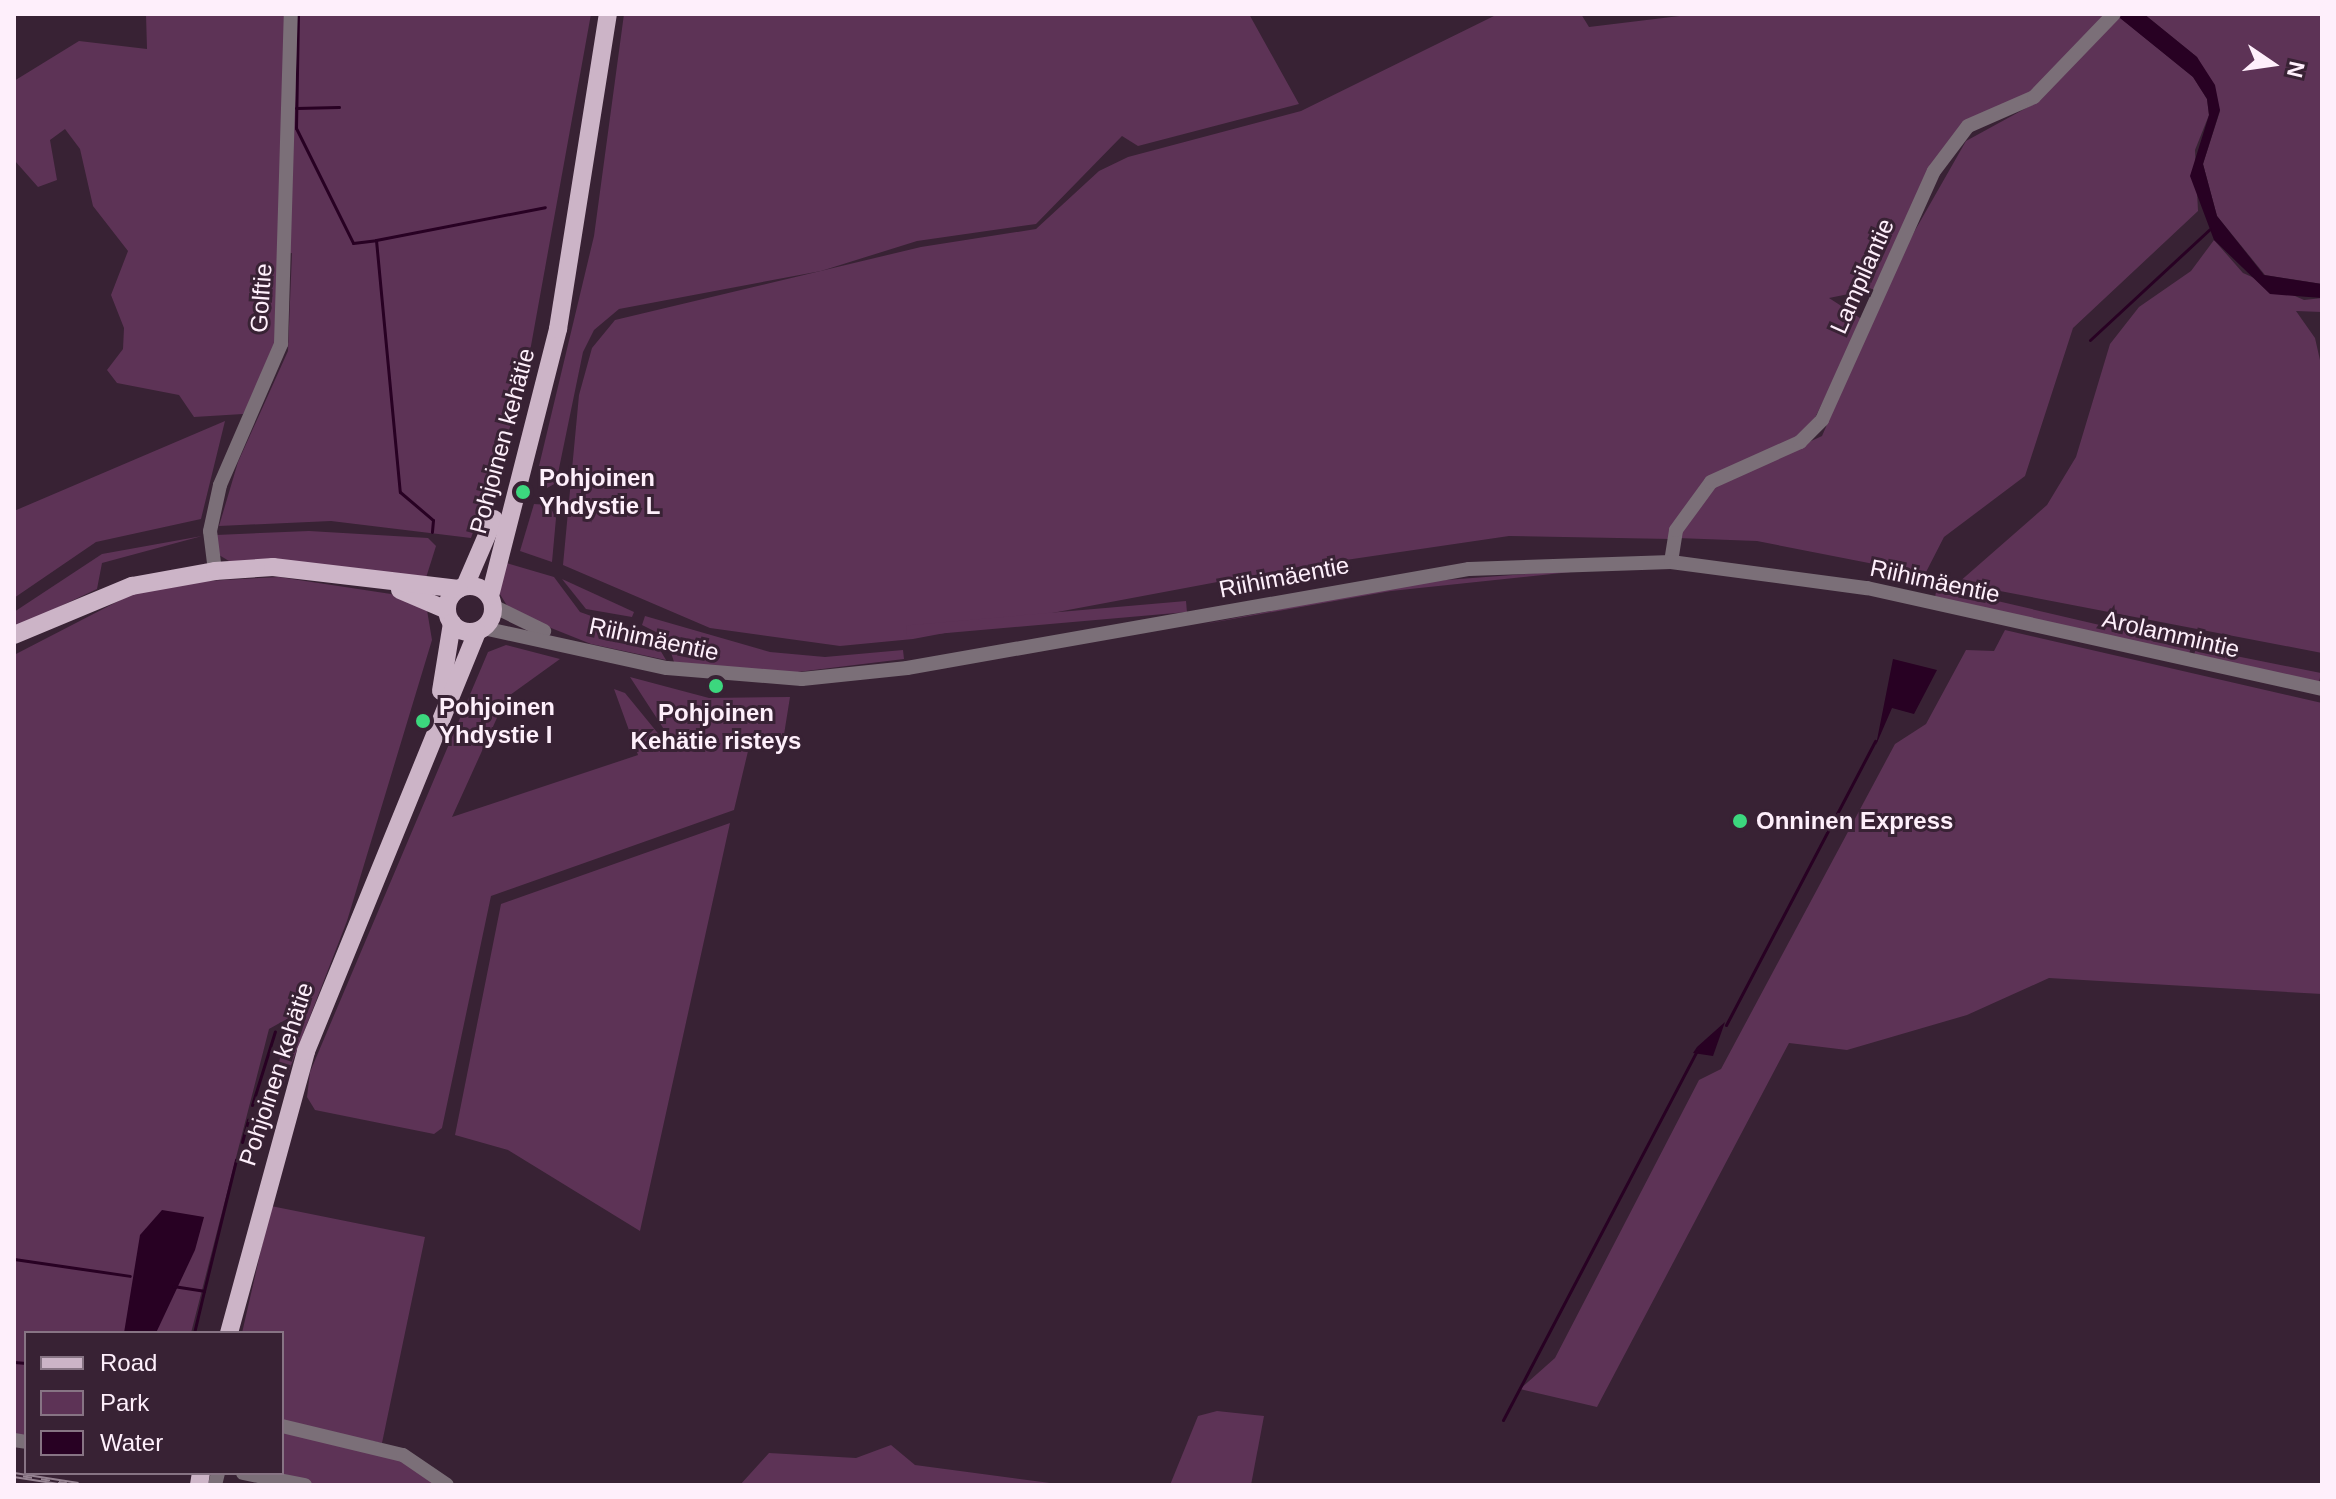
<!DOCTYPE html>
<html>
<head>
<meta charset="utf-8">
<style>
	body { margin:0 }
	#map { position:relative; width:2336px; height:1499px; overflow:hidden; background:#382234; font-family:Helvetica,sans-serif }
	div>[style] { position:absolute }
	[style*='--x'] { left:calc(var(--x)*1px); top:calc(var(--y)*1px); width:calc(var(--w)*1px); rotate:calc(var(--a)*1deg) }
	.green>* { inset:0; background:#5d3356; transform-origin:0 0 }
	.water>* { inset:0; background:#280123 }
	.stream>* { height:3px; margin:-1.5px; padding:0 1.5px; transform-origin:1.5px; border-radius:1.5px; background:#280123 }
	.minor>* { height:14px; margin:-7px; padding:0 7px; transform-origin:7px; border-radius:7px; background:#7b6f78 }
	.major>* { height:18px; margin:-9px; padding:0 9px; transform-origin:9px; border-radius:9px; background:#ccb4c7 }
	.major>.ring { margin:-9px; padding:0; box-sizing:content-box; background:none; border:18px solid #ccb4c7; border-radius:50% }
	.rail>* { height:6px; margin-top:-3px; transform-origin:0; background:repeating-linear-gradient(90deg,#382234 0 9px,#968392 0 18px); box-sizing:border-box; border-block:2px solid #968392 }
	.dots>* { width:22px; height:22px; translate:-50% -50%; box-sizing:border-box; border:4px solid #382234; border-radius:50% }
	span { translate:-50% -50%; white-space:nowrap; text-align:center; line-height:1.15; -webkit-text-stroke:6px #382234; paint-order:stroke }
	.street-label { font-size:24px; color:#feeffb }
	.poi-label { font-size:24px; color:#feeffb; font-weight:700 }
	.left { translate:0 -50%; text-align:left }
	.frame { position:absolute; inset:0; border:16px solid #feeffb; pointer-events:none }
	.legend { position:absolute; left:24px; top:1331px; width:260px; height:144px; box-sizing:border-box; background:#382234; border:2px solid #877484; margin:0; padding:10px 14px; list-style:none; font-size:24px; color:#feeffb }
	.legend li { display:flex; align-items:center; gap:16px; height:40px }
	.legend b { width:40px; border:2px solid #877484 }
	.north { position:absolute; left:2232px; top:24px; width:80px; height:80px; -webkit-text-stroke:6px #382234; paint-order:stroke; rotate:103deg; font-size:22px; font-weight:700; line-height:32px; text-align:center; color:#feeffb }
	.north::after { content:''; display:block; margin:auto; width:28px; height:36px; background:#feeffb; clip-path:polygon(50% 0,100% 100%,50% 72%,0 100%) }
</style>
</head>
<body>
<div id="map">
	<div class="green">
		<i style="clip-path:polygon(146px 14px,591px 14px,523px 390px,471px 538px,331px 521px,219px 526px,238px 462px,288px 351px,292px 253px,280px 255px,280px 324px,264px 378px,243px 414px,194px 417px,179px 395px,117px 383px,107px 370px,123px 349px,124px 328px,111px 295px,128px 251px,93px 206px,80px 149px,65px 129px,50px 140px,57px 180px,38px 187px,15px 161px,14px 81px,79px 41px,147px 49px)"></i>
		<i style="clip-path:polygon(624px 14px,1249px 14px,1299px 104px,1138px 146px,1122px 136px,1036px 224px,917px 241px,821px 271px,619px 309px,594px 330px,583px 352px,556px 483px,547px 488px,539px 466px,594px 236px)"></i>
		<i style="clip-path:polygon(1498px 14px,1581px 14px,1589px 27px,1696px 14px,2111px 14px,2032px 95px,1968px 122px,1878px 288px,1829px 298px,1863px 320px,1807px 434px,1708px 479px,1671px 539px,1509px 536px,1298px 567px,913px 639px,840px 646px,710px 628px,563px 565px,579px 395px,592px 348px,615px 320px,921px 247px,1036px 229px,1099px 171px,1128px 157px,1301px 111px)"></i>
		<i style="clip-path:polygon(2144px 14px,2322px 14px,2322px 284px,2265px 275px,2217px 216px,2203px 164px,2220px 111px,2197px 57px)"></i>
		<i style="clip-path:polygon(2118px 16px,2193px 77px,2207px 99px,2209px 115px,2195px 150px,2198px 211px,2073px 328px,2025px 476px,1944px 537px,1925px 574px,1757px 541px,1677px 538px,1713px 486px,1822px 436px,1901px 255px,1966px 141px,2037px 102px)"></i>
		<i style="clip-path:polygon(2214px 240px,2243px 273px,2304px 300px,2322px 298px,2322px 312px,2296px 311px,2315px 338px,2322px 369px,2322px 653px,1958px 583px,2047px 505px,2076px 457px,2110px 344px,2139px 307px,2191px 271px)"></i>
		<i style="clip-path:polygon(225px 421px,201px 519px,96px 542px,14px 598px,14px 511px)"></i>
		<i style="clip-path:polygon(534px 504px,549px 505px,556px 518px,552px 562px,520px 551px)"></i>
		<i style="clip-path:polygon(309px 531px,428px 538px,436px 546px,425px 581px,229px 561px,219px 555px,216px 535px)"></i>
		<i style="clip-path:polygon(202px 536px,102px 563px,97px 589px,14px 628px,14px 612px,102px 554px)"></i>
		<i style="clip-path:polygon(503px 562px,554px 577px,580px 612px,653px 638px,666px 660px,591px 644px,511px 612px,498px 591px)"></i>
		<i style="clip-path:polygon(1618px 567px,1391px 591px,1199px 625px,1419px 582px)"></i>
		<i style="clip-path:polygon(279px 577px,391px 594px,427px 610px,432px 640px,347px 921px,273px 1112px,264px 1108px,294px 1015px,269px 1029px,191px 1333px,26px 1333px,26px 1436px,14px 1434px,14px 655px,132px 594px,188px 582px)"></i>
		<i style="clip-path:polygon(562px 579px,634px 612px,632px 617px,586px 609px)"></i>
		<i style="clip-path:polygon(1937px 587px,2190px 646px,2191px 647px,2189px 654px,1935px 597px)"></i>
		<i style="left:1186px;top:601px;width:11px;height:281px;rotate:85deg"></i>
		<i style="clip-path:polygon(645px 616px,770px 652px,825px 657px,903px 650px,904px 659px,781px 674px,674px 662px,666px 637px,642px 625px)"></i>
		<i style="clip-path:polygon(2005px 630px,2322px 703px,2322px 994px,2049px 978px,1967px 1015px,1847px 1050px,1789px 1043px,1597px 1407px,1520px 1389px,1555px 1358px,1699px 1080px,1721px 1069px,1895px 744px,1926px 724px,1966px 650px,1994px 651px)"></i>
		<i style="clip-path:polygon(506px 645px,560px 659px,506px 698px,452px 817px,638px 755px,614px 689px,625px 693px,661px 737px,667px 734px,630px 677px,709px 698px,790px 697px,782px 747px,749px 747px,734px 810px,491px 896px,442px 1128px,434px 1134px,315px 1110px,307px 1097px,310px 1072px,488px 652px)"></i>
		<i style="clip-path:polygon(2196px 648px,2321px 673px,2319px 682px,2194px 655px)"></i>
		<i style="clip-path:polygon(730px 823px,640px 1231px,508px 1150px,455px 1135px,501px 904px)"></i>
		<i style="clip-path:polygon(271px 1206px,425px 1237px,382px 1443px,282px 1423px,282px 1333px,242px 1333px)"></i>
		<i style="clip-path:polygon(1217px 1411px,1264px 1416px,1251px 1485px,1170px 1485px,1198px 1416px)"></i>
		<i style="clip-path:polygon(282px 1429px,401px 1457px,442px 1485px,319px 1485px,264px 1473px,282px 1473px)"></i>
		<i style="clip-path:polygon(891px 1445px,915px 1465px,1065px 1485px,740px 1485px,769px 1453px,856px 1458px)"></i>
	</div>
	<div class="water">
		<i style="clip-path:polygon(2115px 14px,2144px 14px,2197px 57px,2215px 85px,2220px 110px,2203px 164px,2217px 216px,2264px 275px,2322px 284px,2322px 298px,2270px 294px,2214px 240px,2190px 176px,2209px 115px,2207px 99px,2193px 77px)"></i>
		<i style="clip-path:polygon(1893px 659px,1937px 670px,1914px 714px,1892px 708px,1876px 745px)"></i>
		<i style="clip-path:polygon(1725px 1022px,1713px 1056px,1693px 1053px,1697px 1047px)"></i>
		<i style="clip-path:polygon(162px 1210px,204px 1217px,195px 1250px,156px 1333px,124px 1333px,140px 1235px)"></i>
	</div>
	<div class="stream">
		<i style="--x:298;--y:14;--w:114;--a:91"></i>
		<i style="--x:296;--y:128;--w:128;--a:63.6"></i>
		<i style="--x:353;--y:243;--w:23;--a:-7"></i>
		<i style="--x:376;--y:240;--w:253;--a:84.6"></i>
		<i style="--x:400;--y:492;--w:43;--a:40.3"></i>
		<i style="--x:433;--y:520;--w:12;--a:95"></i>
		<i style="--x:296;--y:108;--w:43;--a:-1.3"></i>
		<i style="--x:376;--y:240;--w:172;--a:-11"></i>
		<i style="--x:2090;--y:340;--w:163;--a:-42.8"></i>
		<i style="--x:1726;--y:1025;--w:321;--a:-62.3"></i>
		<i style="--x:252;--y:1105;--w:77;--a:-72.7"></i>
		<i style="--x:242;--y:1142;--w:23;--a:-75"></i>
		<i style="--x:14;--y:1259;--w:117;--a:8.3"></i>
		<i style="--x:173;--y:1286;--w:31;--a:9"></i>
		<i style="--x:204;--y:1291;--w:43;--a:103.4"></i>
		<i style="--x:204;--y:1291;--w:135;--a:-76.3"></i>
		<i style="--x:14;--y:1362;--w:12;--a:5"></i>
		<i style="--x:1503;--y:1420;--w:416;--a:-62.3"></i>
	</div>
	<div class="minor">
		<i style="--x:1671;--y:562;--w:32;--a:-81"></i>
		<i style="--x:1676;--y:530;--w:59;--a:-53.9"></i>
		<i style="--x:1711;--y:482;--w:98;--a:-24.2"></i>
		<i style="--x:1800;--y:442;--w:31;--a:-45"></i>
		<i style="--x:1822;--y:420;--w:273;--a:-65.8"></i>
		<i style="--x:1934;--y:171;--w:56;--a:-52.9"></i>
		<i style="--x:1968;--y:126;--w:72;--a:-23.7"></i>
		<i style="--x:2034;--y:97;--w:115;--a:-46.1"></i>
		<i style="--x:215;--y:571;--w:40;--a:-97.1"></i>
		<i style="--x:210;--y:531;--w:47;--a:-77.7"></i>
		<i style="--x:220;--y:485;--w:154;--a:-66.6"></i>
		<i style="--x:281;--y:344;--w:330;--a:-88.3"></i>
		<i style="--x:493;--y:606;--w:57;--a:26.1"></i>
		<i style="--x:483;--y:628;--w:188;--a:12.3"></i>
		<i style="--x:667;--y:668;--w:135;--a:4.7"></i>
		<i style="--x:802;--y:679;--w:106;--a:-6"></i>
		<i style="--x:907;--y:668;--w:571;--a:-9.99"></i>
		<i style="--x:1469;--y:569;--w:202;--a:-2"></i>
		<i style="--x:1671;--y:562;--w:198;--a:7.6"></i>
		<i style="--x:1867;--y:588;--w:466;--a:12.5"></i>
		<i style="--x:282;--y:1426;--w:124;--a:13.5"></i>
		<i style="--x:403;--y:1455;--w:53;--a:34.3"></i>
		<i style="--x:14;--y:1440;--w:12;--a:9"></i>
		<i style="--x:243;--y:1473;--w:63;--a:11"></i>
		<i style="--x:215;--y:1485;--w:12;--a:-76"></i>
	</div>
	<div class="major">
		<i style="--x:465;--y:586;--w:73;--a:-66.6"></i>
		<i class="ring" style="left:447px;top:586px;width:28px;height:28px"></i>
		<i style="--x:400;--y:590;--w:51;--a:23.1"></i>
		<i style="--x:490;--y:596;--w:276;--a:-75.7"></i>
		<i style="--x:558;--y:329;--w:319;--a:-81"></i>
		<i style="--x:14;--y:635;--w:128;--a:-22.6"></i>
		<i style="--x:132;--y:586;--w:84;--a:-10.2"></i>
		<i style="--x:215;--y:571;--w:58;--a:-3.9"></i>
		<i style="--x:273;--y:567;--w:187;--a:6.7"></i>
		<i style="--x:441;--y:691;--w:69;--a:-80.8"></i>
		<i style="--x:229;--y:1333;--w:292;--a:-74.7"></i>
		<i style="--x:306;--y:1051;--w:453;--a:-67.8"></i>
		<i style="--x:199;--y:1485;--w:12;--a:-81"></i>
	</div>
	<div class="rail">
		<i style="--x:14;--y:1475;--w:65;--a:8.9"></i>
	</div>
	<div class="dots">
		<i style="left:523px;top:492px;background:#3cd77e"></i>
		<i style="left:716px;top:686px;background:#3cd77e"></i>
		<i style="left:423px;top:721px;background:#3cd77e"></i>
		<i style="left:1740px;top:821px;background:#3cd77e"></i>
	</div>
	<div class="street-label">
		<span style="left:1862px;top:276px;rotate:-66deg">Lampilantie</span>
		<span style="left:261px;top:298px;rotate:-86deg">Golftie</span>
		<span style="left:502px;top:441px;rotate:-75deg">Pohjoinen kehätie</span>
		<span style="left:1284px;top:577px;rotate:-11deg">Riihimäentie</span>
		<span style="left:1935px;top:581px;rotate:12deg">Riihimäentie</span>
		<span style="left:2171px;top:634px;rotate:13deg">Arolammintie</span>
		<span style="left:654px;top:639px;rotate:12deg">Riihimäentie</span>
		<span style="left:276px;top:1074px;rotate:-72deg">Pohjoinen kehätie</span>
	</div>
	<div class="poi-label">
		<span class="left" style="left:539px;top:492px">Pohjoinen<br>Yhdystie L</span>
		<span class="left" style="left:439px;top:721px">Pohjoinen<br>Yhdystie I</span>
		<span style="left:716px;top:727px">Pohjoinen<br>Kehätie risteys</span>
		<span class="left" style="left:1756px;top:821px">Onninen Express</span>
	</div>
	<div class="frame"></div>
	<ul class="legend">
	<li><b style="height:10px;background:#ccb4c7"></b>Road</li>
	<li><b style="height:22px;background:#5d3356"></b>Park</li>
	<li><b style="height:22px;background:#280123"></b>Water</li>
	</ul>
	<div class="north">N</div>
</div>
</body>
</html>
